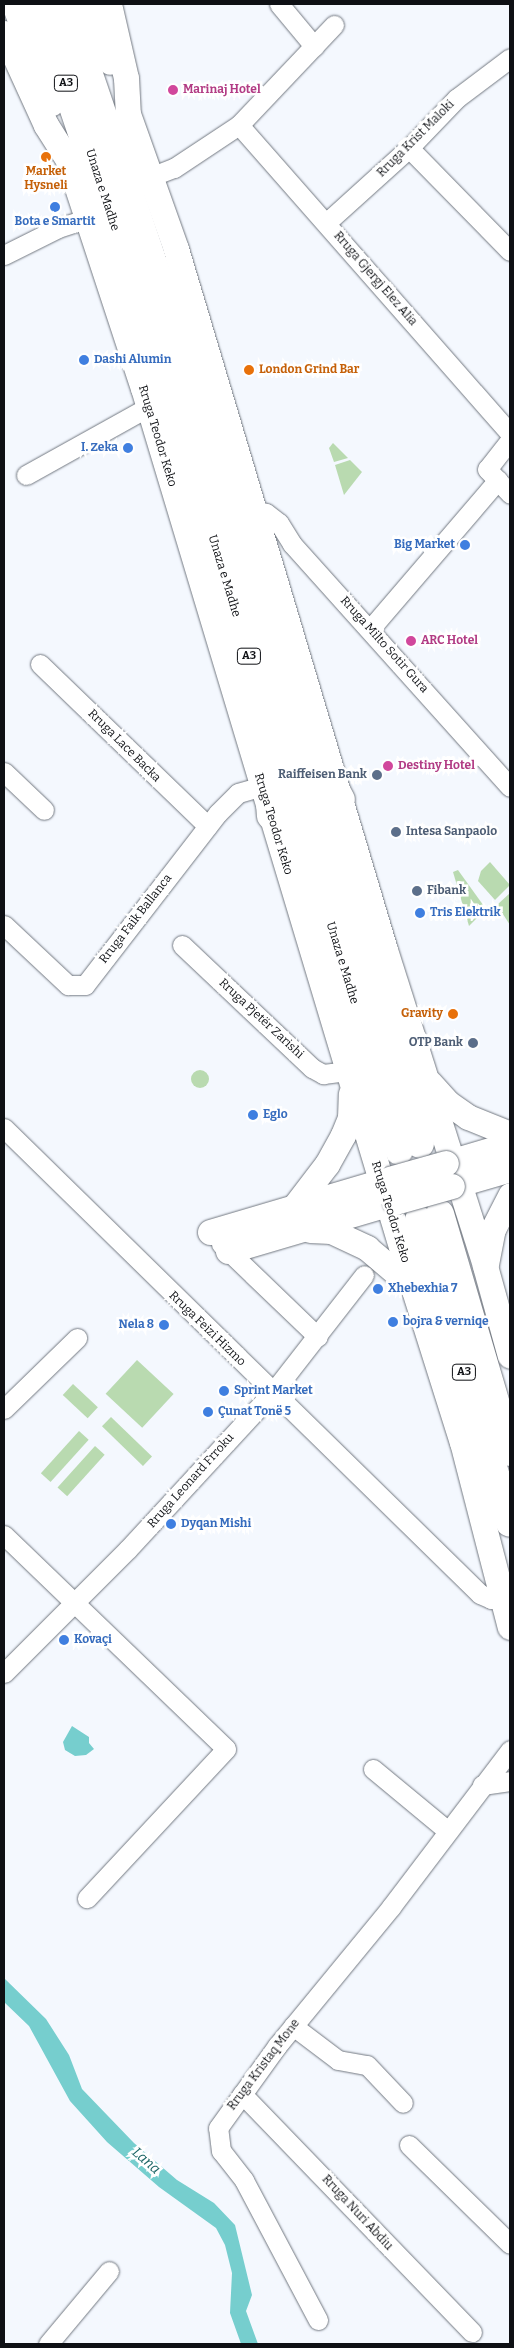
<!DOCTYPE html>
<html>
<head>
<meta charset="utf-8">
<style>
	body { margin:0 }
	#map { position:relative; width:514px; height:2348px; overflow:hidden; background:#f4f8fe; font-family:Bitter,serif }
	div>[style] { position:absolute }
	[style*='--x'] { left:calc(var(--x)*1px); top:calc(var(--y)*1px); width:calc(var(--w)*1px); rotate:calc(var(--a)*1deg) }
	.green>* { inset:0; background:#b9dab0; transform-origin:0 0 }
	.round { border-radius:50% }
	.water>* { inset:0; background:#76cece }
	.roads { filter:drop-shadow(0 0 1px #727881) drop-shadow(0 0 1px #727881) }
	.minor>* { height:19px; margin:-9.5px; padding:0 9.5px; transform-origin:9.5px; border-radius:9.5px; background:#fff }
	.major>* { height:25px; margin:-12.5px; padding:0 12.5px; transform-origin:12.5px; border-radius:12.5px; background:#fff }
	.highway>* { height:28px; margin:-14px; padding:0 14px; transform-origin:14px; border-radius:14px; background:#fff }
	.bridges { filter:drop-shadow(0 0 1px #727881) drop-shadow(0 0 1px #727881) }
	.major-bridge>* { height:25px; margin:-12.5px; padding:0 12.5px; transform-origin:12.5px; border-radius:12.5px; background:#fff }
	.dots>* { width:14px; height:14px; translate:-50% -50%; box-sizing:border-box; border:2px solid #fff; border-radius:50% }
	span { translate:-50% -50%; white-space:nowrap; text-align:center; line-height:1.15; -webkit-text-stroke:5px #fff; paint-order:stroke }
	.shield-label span { padding:1px 4px; background:#fff; border:1px solid; border-radius:4px; -webkit-text-stroke-width:0 }
	.shield-label { font-size:11px; color:#0e1014; font-weight:700 }
	.hotel-label { font-size:12px; color:#b23c85; font-weight:700 }
	.left { translate:0 -50%; text-align:left }
	.street-label { font-size:12px; color:#0e1014 }
	.food-label { font-size:12px; color:#c56008; font-weight:700 }
	.right { translate:-100% -50%; text-align:right }
	.shop-label { font-size:12px; color:#366cbe; font-weight:700 }
	.service-label { font-size:12px; color:#4e5e75; font-weight:700 }
	.water-label { font-size:14px; color:#1a6464; font-style:italic }
	.frame { position:absolute; inset:0; border:5px solid #0e1014; pointer-events:none }
</style>
</head>
<body>
<div id="map">
	<div class="green">
		<i style="clip-path:polygon(333px 443px,348px 458px,334px 462px,329px 448px)"></i>
		<i style="clip-path:polygon(350px 460px,362px 472px,344px 495px,335px 465px)"></i>
		<i style="clip-path:polygon(490px 862px,510px 885px,495px 900px,478px 881px,481px 871px)"></i>
		<i style="clip-path:polygon(458px 870px,486px 909px,469px 926px,453px 872px)"></i>
		<i style="clip-path:polygon(510px 893px,510px 925px,497px 905px)"></i>
		<i class="round" style="left:191px;top:1070px;width:18px;height:18px"></i>
		<i style="left:137px;top:1360px;width:50px;height:46px;rotate:43deg"></i>
		<i style="left:73px;top:1384px;width:34px;height:15px;rotate:43deg"></i>
		<i style="left:111px;top:1417px;width:57px;height:13px;rotate:44deg"></i>
		<i style="left:79px;top:1431px;width:13px;height:57px;rotate:42deg"></i>
		<i style="left:95px;top:1446px;width:13px;height:56px;rotate:42deg"></i>
	</div>
	<div class="water">
		<i style="clip-path:polygon(72px 1726px,89px 1737px,89px 1743px,94px 1749px,86px 1755px,75px 1756px,65px 1750px,63px 1742px)"></i>
		<i style="clip-path:polygon(4px 1978px,46px 2019px,69px 2055px,82px 2089px,134px 2143px,177px 2180px,214px 2203px,235px 2225px,252px 2295px,246px 2311px,258px 2344px,241px 2344px,240px 2341px,230px 2313px,232px 2273px,225px 2245px,216px 2228px,159px 2187px,107px 2142px,70px 2101px,29px 2026px,4px 2002px)"></i>
	</div>
	<div class="roads">
		<div class="minor">
			<i style="--x:279;--y:4;--w:55;--a:50.2"></i>
			<i style="--x:239;--y:125;--w:411;--a:48.7"></i>
			<i style="--x:409;--y:148;--w:144;--a:45.6"></i>
			<i style="--x:150;--y:177;--w:26;--a:-21"></i>
			<i style="--x:174;--y:168;--w:78;--a:-33.5"></i>
			<i style="--x:239;--y:125;--w:138;--a:-46.5"></i>
			<i style="--x:326;--y:223;--w:112;--a:-42.1"></i>
			<i style="--x:409;--y:148;--w:69;--a:-46.2"></i>
			<i style="--x:457;--y:98;--w:66;--a:-37"></i>
			<i style="--x:4;--y:255;--w:60;--a:-26.6"></i>
			<i style="--x:58;--y:228;--w:29;--a:-18"></i>
			<i style="--x:510;--y:440;--w:37;--a:128"></i>
			<i style="--x:487;--y:469;--w:34;--a:47"></i>
			<i style="--x:26;--y:475;--w:140;--a:-29.1"></i>
			<i style="--x:254;--y:510;--w:12;--a:14"></i>
			<i style="--x:266;--y:513;--w:16;--a:38"></i>
			<i style="--x:279;--y:523;--w:25;--a:58"></i>
			<i style="--x:292;--y:544;--w:326;--a:48.1"></i>
			<i style="--x:371;--y:628;--w:195;--a:-49.4"></i>
			<i style="--x:40;--y:664;--w:233;--a:44"></i>
			<i style="--x:4;--y:772;--w:55;--a:43.5"></i>
			<i style="--x:4;--y:925;--w:88;--a:43.2"></i>
			<i style="--x:68;--y:985;--w:17;--a:0"></i>
			<i style="--x:85;--y:985;--w:217;--a:-52.3"></i>
			<i style="--x:218;--y:813;--w:28;--a:-45"></i>
			<i style="--x:238;--y:793;--w:25;--a:-16"></i>
			<i style="--x:182;--y:945;--w:179;--a:43.4"></i>
			<i style="--x:312;--y:1068;--w:13;--a:29"></i>
			<i style="--x:323;--y:1074;--w:24;--a:-7"></i>
			<i style="--x:4;--y:1128;--w:666;--a:44.39"></i>
			<i style="--x:480;--y:1594;--w:12;--a:24"></i>
			<i style="--x:491;--y:1599;--w:13;--a:-9"></i>
			<i style="--x:221;--y:1244;--w:134;--a:43.8"></i>
			<i style="--x:4;--y:1409;--w:102;--a:-44.2"></i>
			<i style="--x:4;--y:1535;--w:308;--a:43.9"></i>
			<i style="--x:226;--y:1749;--w:204;--a:133"></i>
			<i style="--x:4;--y:1673;--w:175;--a:-45"></i>
			<i style="--x:128;--y:1549;--w:214;--a:-47.3"></i>
			<i style="--x:273;--y:1392;--w:148;--a:-52.1"></i>
			<i style="--x:373;--y:1769;--w:97;--a:39.6"></i>
			<i style="--x:482;--y:1785;--w:28;--a:-8"></i>
			<i style="--x:293;--y:2026;--w:56;--a:37.1"></i>
			<i style="--x:338;--y:2060;--w:29;--a:10"></i>
			<i style="--x:367;--y:2065;--w:52;--a:46.5"></i>
			<i style="--x:242;--y:2094;--w:331;--a:46"></i>
			<i style="--x:409;--y:2145;--w:141;--a:44.4"></i>
			<i style="--x:318;--y:2320;--w:158;--a:-117.9"></i>
			<i style="--x:244;--y:2180;--w:37;--a:-128"></i>
			<i style="--x:221;--y:2151;--w:23;--a:-97"></i>
			<i style="--x:218;--y:2128;--w:101;--a:-54.3"></i>
			<i style="--x:277;--y:2046;--w:180;--a:-50.6"></i>
			<i style="--x:391;--y:1907;--w:197;--a:-52.8"></i>
			<i style="--x:48;--y:2344;--w:95;--a:-50.1"></i>
		</div>
		<div class="major">
			<i style="--x:14;--y:4;--w:106;--a:69.5"></i>
			<i style="--x:90;--y:4;--w:61;--a:71"></i>
			<i style="--x:109;--y:4;--w:76;--a:77.1"></i>
			<i style="--x:126;--y:78;--w:36;--a:87"></i>
			<i style="--x:128;--y:114;--w:143;--a:70.4"></i>
			<i style="--x:176;--y:249;--w:731;--a:73.4"></i>
			<i style="--x:385;--y:950;--w:331;--a:72.4"></i>
			<i style="--x:485;--y:1266;--w:93;--a:74.5"></i>
			<i style="--x:4;--y:33;--w:101;--a:65.5"></i>
			<i style="--x:46;--y:125;--w:41;--a:57.8"></i>
			<i style="--x:68;--y:160;--w:240;--a:71.8"></i>
			<i style="--x:143;--y:388;--w:939;--a:73.28"></i>
			<i style="--x:413;--y:1287;--w:163;--a:72.5"></i>
			<i style="--x:462;--y:1442;--w:191;--a:75.5"></i>
			<i style="--x:430;--y:1083;--w:27;--a:48"></i>
			<i style="--x:448;--y:1103;--w:24;--a:35"></i>
			<i style="--x:468;--y:1117;--w:45;--a:22"></i>
			<i style="--x:446;--y:1163;--w:67;--a:-16.5"></i>
			<i style="--x:452;--y:1186;--w:60;--a:-16.3"></i>
			<i style="--x:294;--y:1207;--w:54;--a:-52.5"></i>
			<i style="--x:327;--y:1164;--w:33;--a:-61"></i>
			<i style="--x:343;--y:1135;--w:18;--a:-68"></i>
			<i style="--x:350;--y:1118;--w:24;--a:-88"></i>
			<i style="--x:310;--y:1230;--w:21;--a:3"></i>
			<i style="--x:331;--y:1231;--w:40;--a:25"></i>
			<i style="--x:367;--y:1248;--w:59;--a:40.2"></i>
			<i style="--x:210;--y:1232;--w:187;--a:-16.5"></i>
			<i style="--x:228;--y:1251;--w:174;--a:-16.4"></i>
			<i style="--x:486;--y:1264;--w:36;--a:-79"></i>
			<i style="--x:493;--y:1229;--w:38;--a:-63"></i>
		</div>
		<div class="highway">
			<i style="--x:38;--y:4;--w:322;--a:71.2"></i>
			<i style="--x:142;--y:309;--w:880;--a:73.03"></i>
			<i style="--x:65;--y:4;--w:357;--a:71.2"></i>
			<i style="--x:180;--y:342;--w:837;--a:73.34"></i>
			<i style="--x:266;--y:750;--w:66;--a:85.7"></i>
			<i style="--x:315;--y:751;--w:55;--a:62"></i>
			<i style="--x:440;--y:1214;--w:248;--a:73.6"></i>
			<i style="--x:419;--y:1220;--w:316;--a:73.3"></i>
			<i style="--x:504;--y:1597;--w:11;--a:56"></i>
		</div>
	</div>
	<div class="bridges">
		<div class="major-bridge">
			<i style="--x:389;--y:1179;--w:59;--a:-15.7"></i>
			<i style="--x:395;--y:1202;--w:59;--a:-15.7"></i>
		</div>
	</div>
	<div class="dots">
		<i style="left:173px;top:90px;background:#d1479c"></i>
		<i style="left:46px;top:157px;background:#e8710a"></i>
		<i style="left:55px;top:207px;background:#3f7fe0"></i>
		<i style="left:84px;top:360px;background:#3f7fe0"></i>
		<i style="left:249px;top:370px;background:#e8710a"></i>
		<i style="left:128px;top:448px;background:#3f7fe0"></i>
		<i style="left:465px;top:545px;background:#3f7fe0"></i>
		<i style="left:411px;top:641px;background:#d1479c"></i>
		<i style="left:388px;top:766px;background:#d1479c"></i>
		<i style="left:377px;top:775px;background:#5c6f8a"></i>
		<i style="left:396px;top:832px;background:#5c6f8a"></i>
		<i style="left:417px;top:891px;background:#5c6f8a"></i>
		<i style="left:420px;top:913px;background:#3f7fe0"></i>
		<i style="left:453px;top:1014px;background:#e8710a"></i>
		<i style="left:473px;top:1043px;background:#5c6f8a"></i>
		<i style="left:253px;top:1115px;background:#3f7fe0"></i>
		<i style="left:378px;top:1289px;background:#3f7fe0"></i>
		<i style="left:393px;top:1322px;background:#3f7fe0"></i>
		<i style="left:164px;top:1325px;background:#3f7fe0"></i>
		<i style="left:224px;top:1391px;background:#3f7fe0"></i>
		<i style="left:208px;top:1412px;background:#3f7fe0"></i>
		<i style="left:171px;top:1524px;background:#3f7fe0"></i>
		<i style="left:64px;top:1640px;background:#3f7fe0"></i>
	</div>
	<div class="shield-label">
		<span style="left:66px;top:83px">A3</span>
		<span style="left:249px;top:656px">A3</span>
		<span style="left:464px;top:1372px">A3</span>
	</div>
	<div class="hotel-label">
		<span class="left" style="left:183px;top:90px">Marinaj Hotel</span>
		<span class="left" style="left:421px;top:641px">ARC Hotel</span>
		<span class="left" style="left:398px;top:766px">Destiny Hotel</span>
	</div>
	<div class="street-label">
		<span style="left:416px;top:139px;rotate:-45deg">Rruga Krist Maloki</span>
		<span style="left:102px;top:190px;rotate:72deg">Unaza e Madhe</span>
		<span style="left:375px;top:279px;rotate:49deg">Rruga Gjergj Elez Alia</span>
		<span style="left:157px;top:436px;rotate:73deg">Rruga Teodor Keko</span>
		<span style="left:224px;top:576px;rotate:73deg">Unaza e Madhe</span>
		<span style="left:384px;top:645px;rotate:48deg">Rruga Milto Sotir Gura</span>
		<span style="left:124px;top:746px;rotate:45deg">Rruga Lace Backa</span>
		<span style="left:273px;top:824px;rotate:73deg">Rruga Teodor Keko</span>
		<span style="left:136px;top:919px;rotate:-52deg">Rruga Faik Ballanca</span>
		<span style="left:342px;top:963px;rotate:73deg">Unaza e Madhe</span>
		<span style="left:261px;top:1019px;rotate:43deg">Rruga Pjetër Zarishi</span>
		<span style="left:390px;top:1212px;rotate:73deg">Rruga Teodor Keko</span>
		<span style="left:207px;top:1329px;rotate:44deg">Rruga Feizi Hizmo</span>
		<span style="left:191px;top:1481px;rotate:-48deg">Rruga Leonard Frroku</span>
		<span style="left:264px;top:2065px;rotate:-53deg">Rruga Kristaq Mone</span>
		<span style="left:357px;top:2213px;rotate:47deg">Rruga Nuri Abdiu</span>
	</div>
	<div class="food-label">
		<span style="left:46px;top:179px">Market<br>Hysneli</span>
		<span class="left" style="left:259px;top:370px">London Grind Bar</span>
		<span class="right" style="left:443px;top:1014px">Gravity</span>
	</div>
	<div class="shop-label">
		<span style="left:55px;top:222px">Bota e Smartit</span>
		<span class="left" style="left:94px;top:360px">Dashi Alumin</span>
		<span class="right" style="left:118px;top:448px">I. Zeka</span>
		<span class="right" style="left:455px;top:545px">Big Market</span>
		<span class="left" style="left:430px;top:913px">Tris Elektrik</span>
		<span class="left" style="left:263px;top:1115px">Eglo</span>
		<span class="left" style="left:388px;top:1289px">Xhebexhia 7</span>
		<span class="left" style="left:403px;top:1322px">bojra &amp; verniqe</span>
		<span class="right" style="left:154px;top:1325px">Nela 8</span>
		<span class="left" style="left:234px;top:1391px">Sprint Market</span>
		<span class="left" style="left:218px;top:1412px">Çunat Tonë 5</span>
		<span class="left" style="left:181px;top:1524px">Dyqan Mishi</span>
		<span class="left" style="left:74px;top:1640px">Kovaçi</span>
	</div>
	<div class="service-label">
		<span class="right" style="left:367px;top:775px">Raiffeisen Bank</span>
		<span class="left" style="left:406px;top:832px">Intesa Sanpaolo</span>
		<span class="left" style="left:427px;top:891px">Fibank</span>
		<span class="right" style="left:463px;top:1043px">OTP Bank</span>
	</div>
	<div class="water-label">
		<span style="left:146px;top:2161px;rotate:41deg">Lana</span>
	</div>
	<div class="frame"></div>
</div>
</body>
</html>
